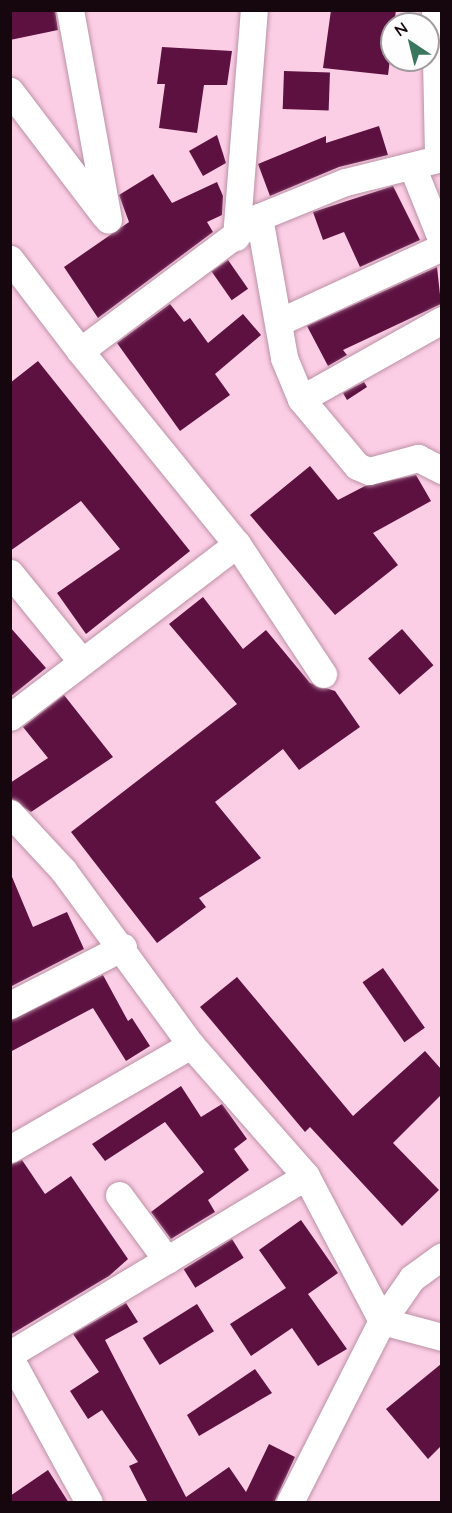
<!DOCTYPE html>
<html>
<head>
<meta charset="utf-8">
<style>
	body { margin:0 }
	#map { position:relative; width:452px; height:1513px; overflow:hidden; background:#fccee5; font-family:Quicksand,sans-serif }
	div>[style] { position:absolute }
	[style*='--x'] { left:calc(var(--x)*1px); top:calc(var(--y)*1px); width:calc(var(--w)*1px); rotate:calc(var(--a)*1deg) }
	.building>* { inset:0; background:#5c1141; transform-origin:0 0 }
	.roads { filter:drop-shadow(0 0 2px #bc91a6) drop-shadow(0 0 2px #bc91a6) }
	.street>* { height:27px; margin:-13.5px; padding:0 13.5px; transform-origin:13.5px; border-radius:13.5px; background:#fff }
	span { translate:-50% -50%; white-space:nowrap; text-align:center; line-height:1.15; -webkit-text-stroke:6px #fefefe; paint-order:stroke }
	.frame { position:absolute; inset:0; border:12px solid #16070f; pointer-events:none }
	.north { position:absolute; left:380px; top:12px; width:60px; height:60px; box-sizing:border-box; background:#fefefe; border:2px solid #a19b9e; border-radius:50%; rotate:325deg; font-size:16px; font-weight:700; line-height:24px; text-align:center; color:#16070f }
	.north::after { content:''; display:block; margin:auto; width:21px; height:27px; background:#3b765f; clip-path:polygon(50% 0,100% 100%,50% 72%,0 100%) }
</style>
</head>
<body>
<div id="map">
	<div class="building">
		<i style="clip-path:polygon(10px 10px,55px 10px,58px 30px,10px 40px)"></i>
		<i style="clip-path:polygon(331px 10px,396px 10px,388px 75px,323px 68px)"></i>
		<i style="clip-path:polygon(162px 47px,232px 51px,227px 85px,204px 85px,197px 133px,159px 128px,165px 84px,157px 84px)"></i>
		<i style="left:284px;top:71px;width:46px;height:38px;rotate:2deg"></i>
		<i style="clip-path:polygon(379px 126px,388px 155px,339px 167px,270px 196px,258px 164px,326px 136px,326px 143px)"></i>
		<i style="clip-path:polygon(217px 135px,226px 163px,203px 176px,189px 151px)"></i>
		<i style="clip-path:polygon(153px 174px,172px 203px,217px 182px,223px 196px,222px 215px,207px 222px,213px 232px,98px 318px,64px 267px,129px 222px,119px 195px)"></i>
		<i style="clip-path:polygon(393px 186px,420px 240px,360px 267px,344px 232px,323px 240px,313px 212px)"></i>
		<i style="left:228px;top:260px;width:35px;height:20px;rotate:55deg"></i>
		<i style="clip-path:polygon(437px 267px,441px 304px,343px 350px,347px 355px,328px 366px,307px 326px)"></i>
		<i style="clip-path:polygon(170px 304px,184px 322px,190px 318px,208px 343px,243px 314px,261px 335px,215px 374px,230px 395px,180px 431px,117px 343px)"></i>
		<i style="clip-path:polygon(38px 361px,190px 551px,86px 634px,57px 593px,120px 549px,81px 501px,10px 551px,10px 383px)"></i>
		<i style="clip-path:polygon(364px 382px,367px 387px,347px 400px,343px 393px)"></i>
		<i style="clip-path:polygon(310px 466px,338px 500px,365px 486px,416px 475px,431px 501px,373px 533px,398px 565px,335px 615px,250px 515px)"></i>
		<i style="clip-path:polygon(203px 597px,243px 649px,266px 630px,310px 683px,335px 691px,360px 727px,299px 770px,283px 749px,215px 802px,261px 858px,199px 898px,206px 907px,157px 943px,71px 832px,237px 704px,169px 624px)"></i>
		<i style="clip-path:polygon(10px 627px,46px 668px,10px 697px)"></i>
		<i style="left:402px;top:629px;width:48px;height:45px;rotate:49deg"></i>
		<i style="clip-path:polygon(64px 695px,113px 757px,31px 812px,10px 798px,10px 783px,48px 758px,23px 727px)"></i>
		<i style="clip-path:polygon(10px 872px,33px 927px,67px 912px,84px 949px,10px 987px)"></i>
		<i style="left:383px;top:968px;width:73px;height:25px;rotate:55deg"></i>
		<i style="clip-path:polygon(103px 975px,128px 1021px,132px 1018px,150px 1046px,126px 1061px,93px 1008px,10px 1052px,10px 1021px)"></i>
		<i style="clip-path:polygon(237px 977px,353px 1116px,425px 1051px,441px 1069px,441px 1095px,393px 1143px,439px 1190px,402px 1226px,310px 1127px,305px 1132px,200px 1007px)"></i>
		<i style="clip-path:polygon(181px 1086px,201px 1117px,222px 1104px,247px 1139px,234px 1149px,249px 1170px,208px 1200px,215px 1212px,171px 1239px,151px 1212px,204px 1172px,165px 1122px,105px 1161px,92px 1144px)"></i>
		<i style="clip-path:polygon(22px 1160px,45px 1194px,71px 1176px,128px 1259px,109px 1276px,10px 1335px,10px 1165px)"></i>
		<i style="clip-path:polygon(301px 1220px,338px 1273px,308px 1294px,347px 1349px,318px 1366px,292px 1328px,251px 1356px,230px 1324px,286px 1288px,259px 1250px)"></i>
		<i style="left:232px;top:1239px;width:22px;height:57px;rotate:58deg"></i>
		<i style="clip-path:polygon(126px 1303px,138px 1322px,105px 1340px,186px 1497px,229px 1467px,246px 1492px,269px 1444px,295px 1457px,274px 1503px,148px 1503px,129px 1466px,138px 1462px,102px 1410px,88px 1419px,70px 1391px,99px 1372px,73px 1334px)"></i>
		<i style="left:197px;top:1304px;width:32px;height:64px;rotate:58deg"></i>
		<i style="clip-path:polygon(441px 1364px,441px 1446px,428px 1459px,386px 1409px)"></i>
		<i style="clip-path:polygon(255px 1369px,272px 1393px,199px 1436px,187px 1415px)"></i>
		<i style="clip-path:polygon(48px 1470px,69px 1503px,10px 1503px,10px 1496px)"></i>
	</div>
	<div class="roads">
		<div class="street">
			<i style="--x:70;--y:10;--w:213;--a:79.7"></i>
			<i style="--x:435;--y:10;--w:149;--a:88.8"></i>
			<i style="--x:10;--y:91;--w:156;--a:52.8"></i>
			<i style="--x:442;--y:158;--w:100;--a:166.1"></i>
			<i style="--x:345;--y:182;--w:93;--a:157.9"></i>
			<i style="--x:259;--y:217;--w:143;--a:79.9"></i>
			<i style="--x:284;--y:358;--w:44;--a:67.5"></i>
			<i style="--x:301;--y:399;--w:87;--a:50.1"></i>
			<i style="--x:357;--y:466;--w:13;--a:23"></i>
			<i style="--x:369;--y:471;--w:51;--a:-14.9"></i>
			<i style="--x:418;--y:458;--w:27;--a:27"></i>
			<i style="--x:412;--y:166;--w:81;--a:68.2"></i>
			<i style="--x:236;--y:237;--w:228;--a:-85.5"></i>
			<i style="--x:10;--y:259;--w:116;--a:52.7"></i>
			<i style="--x:80;--y:351;--w:224;--a:-36.8"></i>
			<i style="--x:279;--y:322;--w:179;--a:-24.7"></i>
			<i style="--x:80;--y:351;--w:249;--a:50.9"></i>
			<i style="--x:237;--y:544;--w:156;--a:56.5"></i>
			<i style="--x:301;--y:399;--w:162;--a:-29.3"></i>
			<i style="--x:10;--y:573;--w:114;--a:51"></i>
			<i style="--x:10;--y:717;--w:285;--a:-37.3"></i>
			<i style="--x:10;--y:813;--w:78;--a:47.1"></i>
			<i style="--x:63;--y:870;--w:217;--a:53.8"></i>
			<i style="--x:191;--y:1045;--w:174;--a:48.7"></i>
			<i style="--x:10;--y:1005;--w:127;--a:-27.2"></i>
			<i style="--x:10;--y:1149;--w:209;--a:-29.9"></i>
			<i style="--x:119;--y:1195;--w:81;--a:53.6"></i>
			<i style="--x:10;--y:1354;--w:345;--a:-31"></i>
			<i style="--x:306;--y:1176;--w:164;--a:62.3"></i>
			<i style="--x:382;--y:1321;--w:62;--a:14.9"></i>
			<i style="--x:10;--y:1358;--w:164;--a:61.3"></i>
			<i style="--x:290;--y:1502;--w:203;--a:-63.1"></i>
			<i style="--x:382;--y:1321;--w:52;--a:-55.1"></i>
			<i style="--x:412;--y:1278;--w:37;--a:-36"></i>
		</div>
	</div>
	<div class="frame"></div>
	<div class="north">N</div>
</div>
</body>
</html>
